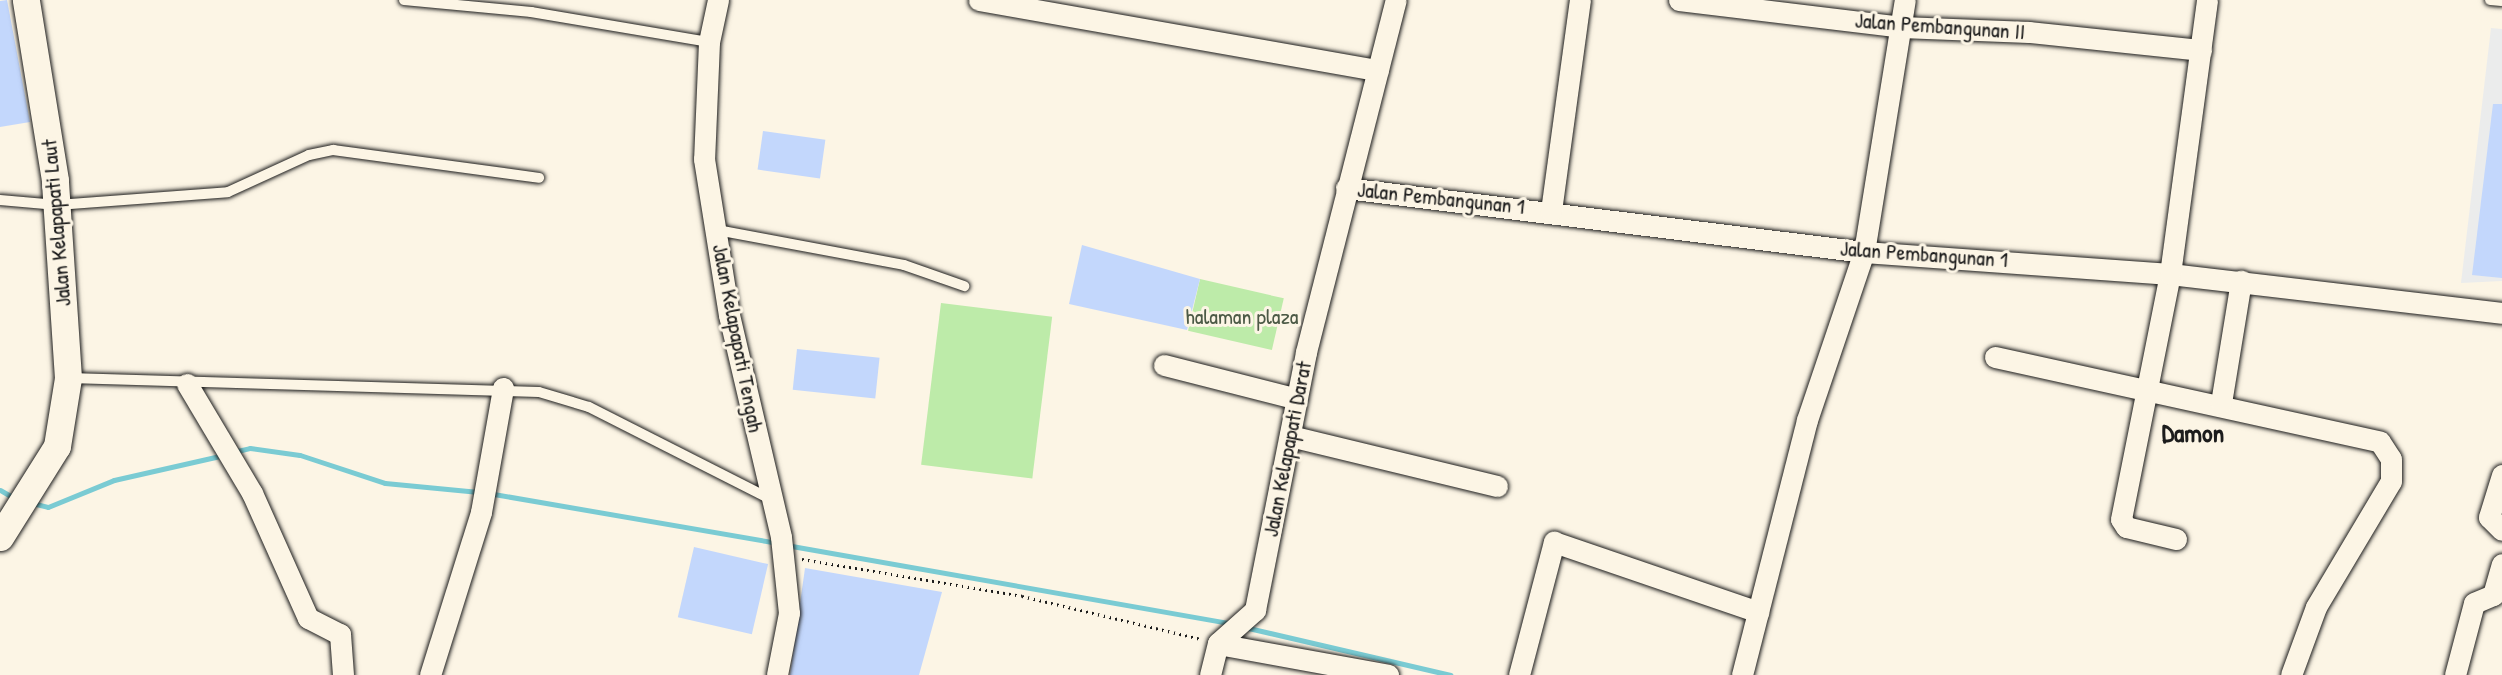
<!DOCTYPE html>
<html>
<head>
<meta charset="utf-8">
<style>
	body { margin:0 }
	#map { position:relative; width:2502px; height:675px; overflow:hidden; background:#fcf5e5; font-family:"Patrick Hand",sans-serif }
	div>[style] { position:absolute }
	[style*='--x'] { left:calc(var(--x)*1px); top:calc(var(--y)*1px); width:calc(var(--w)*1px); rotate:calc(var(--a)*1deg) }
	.built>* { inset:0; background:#ebecec }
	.green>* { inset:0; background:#bdeba9; transform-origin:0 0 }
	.stream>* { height:5px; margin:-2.5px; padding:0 2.5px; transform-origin:2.5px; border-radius:2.5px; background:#7acbd3 }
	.building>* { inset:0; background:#c3d7fc; transform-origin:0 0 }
	.path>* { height:3px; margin-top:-1.5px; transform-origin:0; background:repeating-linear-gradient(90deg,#1c1c1c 0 1.5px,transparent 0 6px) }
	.roads { filter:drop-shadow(0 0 2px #1c1c1c) drop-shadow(0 0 2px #1c1c1c) }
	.service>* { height:10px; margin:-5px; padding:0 5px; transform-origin:5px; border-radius:5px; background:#fcf5e5 }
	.minor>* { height:21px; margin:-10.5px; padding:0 10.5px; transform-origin:10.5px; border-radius:10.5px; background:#fcf5e5 }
	.tertiary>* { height:27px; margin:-13.5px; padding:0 13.5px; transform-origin:13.5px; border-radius:13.5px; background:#fcf5e5 }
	span { translate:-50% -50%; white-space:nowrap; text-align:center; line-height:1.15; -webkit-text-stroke:6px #fcf5e5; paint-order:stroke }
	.street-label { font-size:22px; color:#1c1c1c }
	.park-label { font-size:22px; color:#4c5a46 }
	.quarter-label { font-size:26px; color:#1c1c1c; font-weight:700 }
</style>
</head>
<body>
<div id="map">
	<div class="built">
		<i style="clip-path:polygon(2491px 28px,2502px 29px,2502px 281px,2461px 283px)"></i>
	</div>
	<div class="green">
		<i style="left:1200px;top:279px;width:86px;height:53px;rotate:13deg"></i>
		<i style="left:941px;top:303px;width:112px;height:163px;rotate:7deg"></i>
	</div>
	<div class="stream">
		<i style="--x:233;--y:452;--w:17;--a:-13"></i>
		<i style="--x:250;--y:448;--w:50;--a:8"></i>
		<i style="--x:300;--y:455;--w:89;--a:18.2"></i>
		<i style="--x:385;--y:483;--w:94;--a:5.5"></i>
		<i style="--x:0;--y:490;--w:16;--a:30"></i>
		<i style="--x:488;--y:493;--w:293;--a:9.8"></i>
		<i style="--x:32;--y:503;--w:16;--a:14"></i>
		<i style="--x:48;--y:507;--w:71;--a:-22.2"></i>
		<i style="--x:114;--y:480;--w:113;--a:-12.8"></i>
		<i style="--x:786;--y:545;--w:453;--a:10"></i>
		<i style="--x:1244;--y:627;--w:212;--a:13.1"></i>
	</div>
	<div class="building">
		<i style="clip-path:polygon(7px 0,30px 122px,0 127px,0 1px)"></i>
		<i style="clip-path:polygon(2493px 104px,2502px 104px,2502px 278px,2472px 275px)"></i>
		<i style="left:763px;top:131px;width:63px;height:39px;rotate:8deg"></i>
		<i style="clip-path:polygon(1082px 245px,1200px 279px,1187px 330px,1069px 304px)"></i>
		<i style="left:797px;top:349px;width:83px;height:41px;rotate:6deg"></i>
		<i style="left:694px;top:547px;width:76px;height:72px;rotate:13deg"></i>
		<i style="clip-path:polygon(805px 568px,942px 592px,919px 675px,790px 675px)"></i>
	</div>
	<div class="path">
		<i style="--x:802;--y:559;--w:223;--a:9.5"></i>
		<i style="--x:1022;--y:596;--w:184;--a:13.5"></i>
	</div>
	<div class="roads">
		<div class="service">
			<i style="--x:404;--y:0;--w:128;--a:5.4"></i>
			<i style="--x:531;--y:12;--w:181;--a:9.6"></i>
			<i style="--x:2490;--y:0;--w:12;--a:5"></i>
			<i style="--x:0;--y:200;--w:57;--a:5"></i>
			<i style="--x:57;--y:205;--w:171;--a:-4.3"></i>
			<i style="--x:228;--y:192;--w:89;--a:-24.6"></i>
			<i style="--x:309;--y:155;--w:25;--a:-12"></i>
			<i style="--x:333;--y:150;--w:208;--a:7.7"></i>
			<i style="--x:717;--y:230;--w:190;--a:10.6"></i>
			<i style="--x:904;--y:265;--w:64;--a:19.3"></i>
			<i style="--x:69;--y:378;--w:470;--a:1.7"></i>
			<i style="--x:539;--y:392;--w:52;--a:16.7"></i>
			<i style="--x:589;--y:407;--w:205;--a:26.9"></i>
		</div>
		<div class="minor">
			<i style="--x:718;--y:0;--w:43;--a:102.1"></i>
			<i style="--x:709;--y:42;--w:117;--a:92.4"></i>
			<i style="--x:704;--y:159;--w:158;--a:80.9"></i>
			<i style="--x:729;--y:315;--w:228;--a:76.8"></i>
			<i style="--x:781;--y:537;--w:76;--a:84"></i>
			<i style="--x:789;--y:613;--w:63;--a:101"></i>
			<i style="--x:979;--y:0;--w:405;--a:10"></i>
			<i style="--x:1679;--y:0;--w:224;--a:6.9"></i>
			<i style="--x:1901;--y:27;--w:128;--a:2.2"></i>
			<i style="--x:2029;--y:32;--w:173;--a:6"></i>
			<i style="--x:1346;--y:188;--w:522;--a:7.04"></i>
			<i style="--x:1864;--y:252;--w:307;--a:4.1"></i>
			<i style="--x:2170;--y:274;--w:334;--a:6.7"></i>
			<i style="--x:1551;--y:211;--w:213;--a:-82.2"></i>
			<i style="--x:1995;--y:357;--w:394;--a:12.4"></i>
			<i style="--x:2380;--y:442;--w:20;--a:57"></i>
			<i style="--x:2391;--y:459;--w:22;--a:90"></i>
			<i style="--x:2391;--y:481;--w:147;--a:120.8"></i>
			<i style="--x:2316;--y:607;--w:72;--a:110.2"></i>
			<i style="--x:1164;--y:365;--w:137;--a:14.3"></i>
			<i style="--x:187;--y:384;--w:127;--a:59.2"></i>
			<i style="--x:252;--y:493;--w:137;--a:65.9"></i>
			<i style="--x:308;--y:618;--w:36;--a:27"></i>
			<i style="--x:340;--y:634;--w:41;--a:85.8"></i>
			<i style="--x:2221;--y:403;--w:124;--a:-80.7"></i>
			<i style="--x:1290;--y:436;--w:213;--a:13.6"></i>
			<i style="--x:2502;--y:475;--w:44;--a:107.2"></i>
			<i style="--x:2489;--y:517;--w:18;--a:45"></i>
			<i style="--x:2176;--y:539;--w:51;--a:-166.5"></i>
			<i style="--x:2126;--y:527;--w:9;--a:-122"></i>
			<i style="--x:2121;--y:519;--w:250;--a:-78.7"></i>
			<i style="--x:2170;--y:274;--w:276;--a:-82.3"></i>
			<i style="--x:1218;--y:644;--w:173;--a:10.3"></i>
			<i style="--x:430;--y:675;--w:171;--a:-72.6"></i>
			<i style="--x:481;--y:512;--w:126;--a:-79.9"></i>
			<i style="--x:1210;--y:675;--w:33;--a:-76"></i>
			<i style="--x:1218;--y:643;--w:50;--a:-41.7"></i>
			<i style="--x:1255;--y:610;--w:263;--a:-78.8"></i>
			<i style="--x:1306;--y:352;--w:363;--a:-75.7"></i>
			<i style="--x:1519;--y:675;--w:138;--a:-75.3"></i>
			<i style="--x:1554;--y:542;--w:216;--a:18.9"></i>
			<i style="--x:1742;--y:675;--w:263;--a:-75.7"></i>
			<i style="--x:1807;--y:420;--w:177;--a:-71.3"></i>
			<i style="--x:1864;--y:252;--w:255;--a:-80.8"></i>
			<i style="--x:2455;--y:675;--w:74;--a:-75.2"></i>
			<i style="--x:2474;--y:603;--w:21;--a:-23"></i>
			<i style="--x:2493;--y:595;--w:32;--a:-74"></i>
		</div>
		<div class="tertiary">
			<i style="--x:0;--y:537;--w:107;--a:-57.9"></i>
			<i style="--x:57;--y:446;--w:69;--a:-80.8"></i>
			<i style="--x:68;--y:378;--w:198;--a:-93.8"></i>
			<i style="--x:55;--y:180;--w:182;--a:-99.2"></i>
		</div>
	</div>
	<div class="street-label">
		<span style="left:1940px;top:26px;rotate:4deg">Jalan Pembangunan II</span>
		<span style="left:1441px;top:198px;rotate:6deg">Jalan Pembangunan 1</span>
		<span style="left:56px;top:223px;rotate:-95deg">Jalan Kelapapati Laut</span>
		<span style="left:1924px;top:254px;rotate:4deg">Jalan Pembangunan 1</span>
		<span style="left:738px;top:338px;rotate:79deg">Jalan Kelapapati Tengah</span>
		<span style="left:1287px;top:449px;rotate:-79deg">Jalan Kelapapati Darat</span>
	</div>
	<div class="park-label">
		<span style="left:1242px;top:317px">halaman plaza</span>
	</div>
	<div class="quarter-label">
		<span style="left:2193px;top:433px">Damon</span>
	</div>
</div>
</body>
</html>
